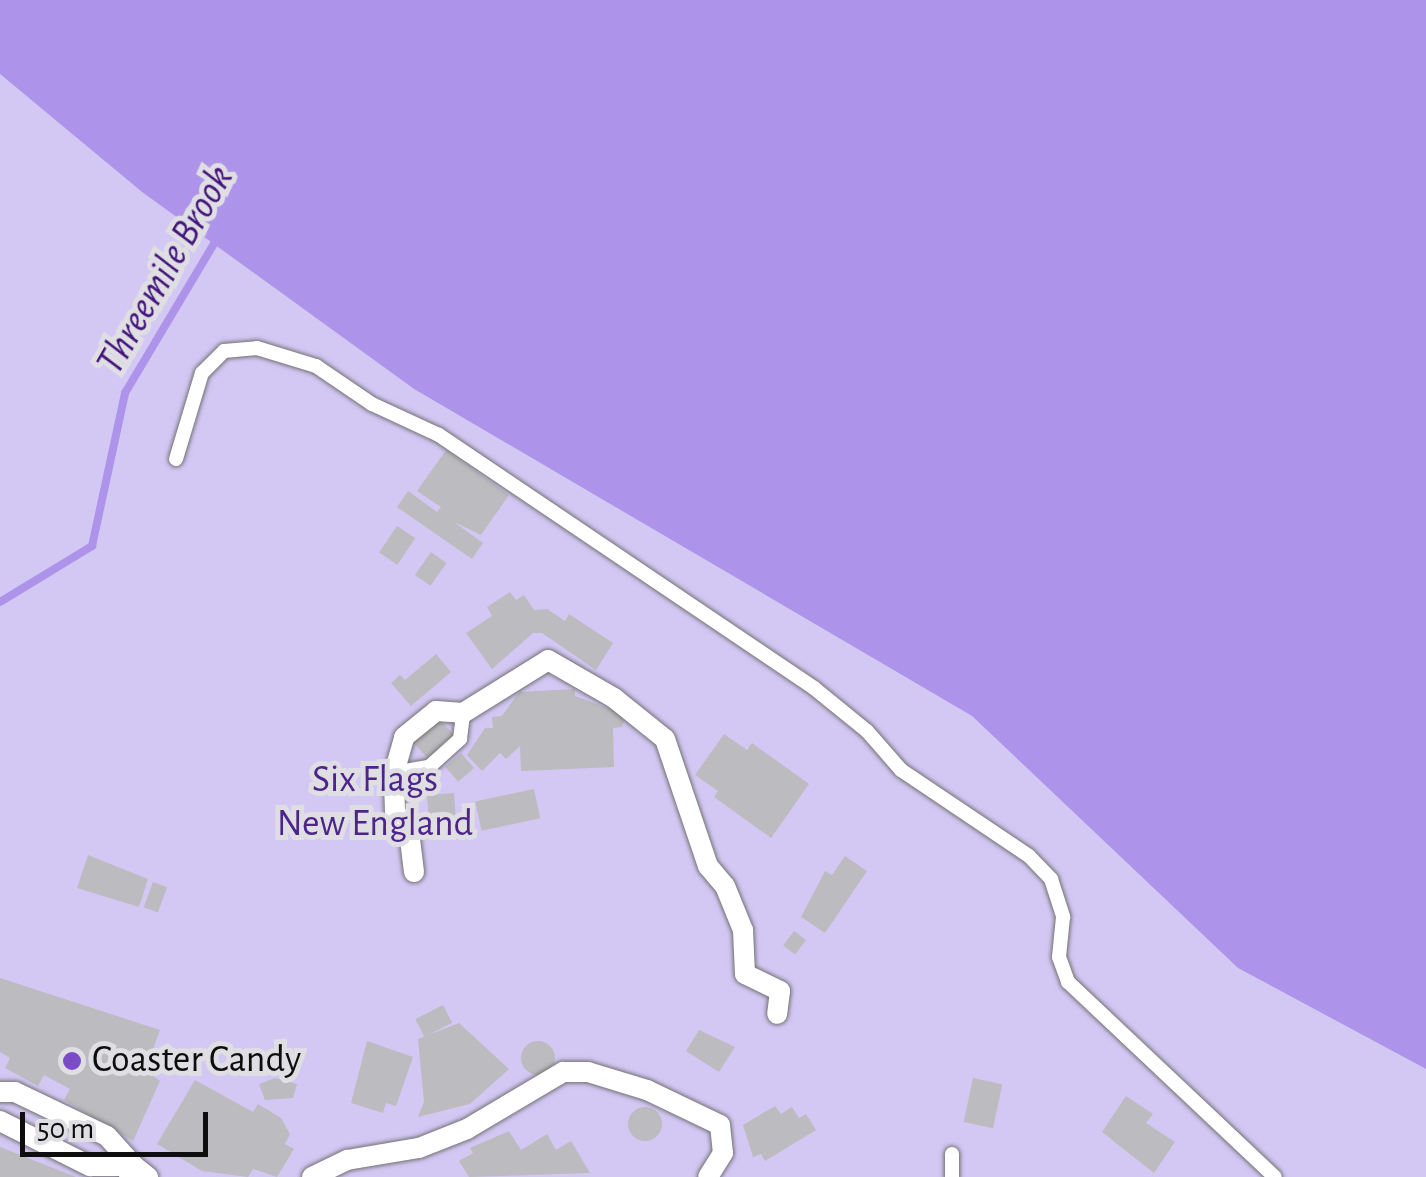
<!DOCTYPE html>
<html>
<head>
<meta charset="utf-8">
<style>
	body { margin:0 }
	#map { position:relative; width:1426px; height:1177px; overflow:hidden; background:#dfdee2; font-family:"Alegreya Sans",sans-serif }
	div>[style] { position:absolute }
	[style*='--x'] { left:calc(var(--x)*1px); top:calc(var(--y)*1px); width:calc(var(--w)*1px); rotate:calc(var(--a)*1deg) }
	.green>* { inset:0; background:#d3c8f4 }
	.water>* { inset:0; background:#ae93eb }
	.stream>* { height:8px; margin:-4px; padding:0 4px; transform-origin:4px; border-radius:4px; background:#ae93eb }
	.building>* { inset:0; background:#bcbbbf; transform-origin:0 0 }
	.round { border-radius:50% }
	.roads { filter:drop-shadow(0 0 2px #737275) drop-shadow(0 0 2px #737275) }
	.service>* { height:14px; margin:-7px; padding:0 7px; transform-origin:7px; border-radius:7px; background:#fff }
	.pedestrian>* { height:20px; margin:-10px; padding:0 10px; transform-origin:10px; border-radius:10px; background:#fff }
	.dots>* { width:28px; height:28px; translate:-50% -50%; box-sizing:border-box; border:5px solid #dfdee2; border-radius:50% }
	span { translate:-50% -50%; white-space:nowrap; text-align:center; line-height:1.15; -webkit-text-stroke:10px #dfdee2; paint-order:stroke }
	.park-label { font-size:38px; color:#4d2489 }
	.poi-label { font-size:38px; color:#0e0e0f }
	.left { translate:0 -50%; text-align:left }
	.water-label { font-size:40px; color:#43157c; font-style:italic }
	.scale { position:absolute; left:20px; top:1112px; width:188px; height:45px; box-sizing:border-box; border:5px solid #0e0e0f; border-top:0; padding-left:12px; font-size:30px; line-height:35px; white-space:nowrap; color:#0e0e0f; -webkit-text-stroke:8px #dfdee2; paint-order:stroke }
</style>
</head>
<body>
<div id="map">
	<div class="green">
		<i style="clip-path:polygon(0 74px,142px 192px,414px 389px,972px 716px,1238px 968px,1426px 1069px,1426px 1177px,0 1177px)"></i>
	</div>
	<div class="water">
		<i style="clip-path:polygon(0 0,1426px 0,1426px 1069px,1238px 968px,972px 716px,414px 389px,142px 192px,0 74px)"></i>
	</div>
	<div class="stream">
		<i style="--x:0;--y:602;--w:108;--a:-31.3"></i>
		<i style="--x:92;--y:546;--w:157;--a:-77.8"></i>
		<i style="--x:125;--y:393;--w:182;--a:-59.2"></i>
	</div>
	<div class="building">
		<i style="clip-path:polygon(446px 450px,509px 495px,481px 535px,454px 522px,483px 543px,472px 559px,397px 507px,408px 491px,437px 512px,441px 507px,417px 491px)"></i>
		<i style="left:397px;top:526px;width:22px;height:32px;rotate:34deg"></i>
		<i style="left:431px;top:552px;width:19px;height:28px;rotate:35deg"></i>
		<i style="clip-path:polygon(510px 592px,516px 600px,524px 595px,534px 610px,547px 609px,565px 621px,569px 614px,613px 643px,596px 670px,542px 633px,533px 633px,492px 669px,466px 633px,492px 616px,487px 607px)"></i>
		<i style="clip-path:polygon(436px 654px,451px 672px,411px 706px,391px 683px,400px 675px,405px 680px)"></i>
		<i style="clip-path:polygon(575px 689px,575px 696px,626px 715px,622px 727px,613px 728px,614px 767px,521px 771px,520px 746px,506px 759px,500px 753px,482px 771px,467px 755px,485px 728px,493px 728px,492px 717px,502px 716px,519px 692px)"></i>
		<i style="left:438px;top:718px;width:25px;height:35px;rotate:47deg"></i>
		<i style="clip-path:polygon(724px 734px,747px 750px,752px 743px,809px 784px,771px 838px,714px 797px,718px 791px,695px 775px)"></i>
		<i style="left:461px;top:753px;width:20px;height:21px;rotate:49deg"></i>
		<i style="left:534px;top:789px;width:30px;height:60px;rotate:78deg"></i>
		<i style="left:454px;top:793px;width:31px;height:27px;rotate:86deg"></i>
		<i style="clip-path:polygon(88px 855px,148px 879px,139px 907px,77px 888px)"></i>
		<i style="clip-path:polygon(845px 856px,867px 871px,825px 933px,801px 917px,825px 871px,832px 875px)"></i>
		<i style="left:153px;top:882px;width:15px;height:27px;rotate:20deg"></i>
		<i style="left:794px;top:931px;width:15px;height:18px;rotate:37deg"></i>
		<i style="clip-path:polygon(0 978px,160px 1030px,150px 1058px,138px 1055px,135px 1063px,160px 1081px,133px 1141px,64px 1100px,70px 1089px,44px 1075px,38px 1086px,5px 1068px,10px 1058px,0 1052px)"></i>
		<i style="left:443px;top:1005px;width:20px;height:31px;rotate:63deg"></i>
		<i style="clip-path:polygon(459px 1023px,509px 1069px,470px 1104px,418px 1117px,424px 1102px,418px 1039px)"></i>
		<i style="clip-path:polygon(699px 1030px,735px 1047px,719px 1072px,686px 1051px)"></i>
		<i style="clip-path:polygon(367px 1041px,413px 1057px,396px 1106px,386px 1103px,383px 1113px,351px 1103px)"></i>
		<i class="round" style="left:521px;top:1041px;width:34px;height:34px"></i>
		<i style="clip-path:polygon(275px 1078px,297px 1084px,293px 1098px,265px 1100px,259px 1084px)"></i>
		<i style="left:973px;top:1078px;width:30px;height:45px;rotate:12deg"></i>
		<i style="clip-path:polygon(195px 1080px,253px 1112px,258px 1104px,281px 1118px,290px 1134px,285px 1144px,294px 1149px,277px 1177px,253px 1169px,248px 1177px,202px 1171px,157px 1144px)"></i>
		<i style="clip-path:polygon(1126px 1096px,1153px 1114px,1146px 1123px,1175px 1142px,1154px 1173px,1102px 1132px)"></i>
		<i style="clip-path:polygon(775px 1106px,781px 1114px,792px 1107px,799px 1118px,806px 1114px,816px 1130px,765px 1161px,761px 1154px,753px 1157px,743px 1125px)"></i>
		<i class="round" style="left:628px;top:1107px;width:34px;height:34px"></i>
		<i style="clip-path:polygon(509px 1131px,521px 1150px,547px 1134px,556px 1150px,571px 1141px,590px 1173px,469px 1177px,459px 1161px,473px 1153px,470px 1148px)"></i>
		<i style="clip-path:polygon(0 1147px,76px 1177px,0 1177px)"></i>
	</div>
	<div class="roads">
		<div class="service">
			<i style="--x:176;--y:459;--w:90;--a:-73.2"></i>
			<i style="--x:202;--y:373;--w:31;--a:-45"></i>
			<i style="--x:224;--y:351;--w:33;--a:-5"></i>
			<i style="--x:257;--y:348;--w:62;--a:17"></i>
			<i style="--x:316;--y:366;--w:68;--a:34.2"></i>
			<i style="--x:372;--y:404;--w:74;--a:24.8"></i>
			<i style="--x:439;--y:435;--w:452;--a:34"></i>
			<i style="--x:814;--y:688;--w:68;--a:39.1"></i>
			<i style="--x:867;--y:731;--w:52;--a:48.9"></i>
			<i style="--x:901;--y:770;--w:154;--a:33.9"></i>
			<i style="--x:1029;--y:856;--w:32;--a:46"></i>
			<i style="--x:1051;--y:879;--w:40;--a:72"></i>
			<i style="--x:1063;--y:917;--w:40;--a:95.7"></i>
			<i style="--x:1059;--y:957;--w:27;--a:70"></i>
			<i style="--x:1068;--y:982;--w:284;--a:43.3"></i>
			<i style="--x:394;--y:773;--w:36;--a:-10"></i>
			<i style="--x:429;--y:767;--w:42;--a:-42.1"></i>
			<i style="--x:460;--y:739;--w:26;--a:-83"></i>
			<i style="--x:952;--y:1154;--w:23;--a:90"></i>
		</div>
		<div class="pedestrian">
			<i style="--x:414;--y:872;--w:35;--a:-97"></i>
			<i style="--x:410;--y:837;--w:30;--a:-120"></i>
			<i style="--x:395;--y:811;--w:38;--a:-92"></i>
			<i style="--x:394;--y:773;--w:37;--a:-74"></i>
			<i style="--x:404;--y:737;--w:41;--a:-39.1"></i>
			<i style="--x:436;--y:711;--w:27;--a:4"></i>
			<i style="--x:463;--y:713;--w:100;--a:-31.9"></i>
			<i style="--x:548;--y:660;--w:76;--a:29.9"></i>
			<i style="--x:614;--y:698;--w:65;--a:38.8"></i>
			<i style="--x:665;--y:739;--w:134;--a:71.3"></i>
			<i style="--x:708;--y:866;--w:26;--a:50"></i>
			<i style="--x:725;--y:886;--w:48;--a:67.8"></i>
			<i style="--x:743;--y:930;--w:44;--a:87.4"></i>
			<i style="--x:745;--y:974;--w:39;--a:26"></i>
			<i style="--x:780;--y:991;--w:23;--a:97"></i>
			<i style="--x:0;--y:1092;--w:15;--a:0"></i>
			<i style="--x:15;--y:1092;--w:102;--a:25.6"></i>
			<i style="--x:107;--y:1136;--w:40;--a:48"></i>
			<i style="--x:134;--y:1166;--w:12;--a:114"></i>
			<i style="--x:0;--y:1121;--w:101;--a:26.6"></i>
			<i style="--x:90;--y:1166;--w:44;--a:0"></i>
			<i style="--x:134;--y:1166;--w:18;--a:38"></i>
			<i style="--x:312;--y:1177;--w:39;--a:-26"></i>
			<i style="--x:347;--y:1160;--w:73;--a:-9.5"></i>
			<i style="--x:419;--y:1148;--w:52;--a:-21.6"></i>
			<i style="--x:467;--y:1129;--w:112;--a:-30.7"></i>
			<i style="--x:563;--y:1072;--w:25;--a:0"></i>
			<i style="--x:588;--y:1072;--w:62;--a:17"></i>
			<i style="--x:647;--y:1090;--w:81;--a:25.6"></i>
			<i style="--x:720;--y:1125;--w:28;--a:84"></i>
			<i style="--x:723;--y:1153;--w:28;--a:122"></i>
		</div>
	</div>
	<div class="dots">
		<i style="left:72px;top:1061px;background:#7a4dc6"></i>
	</div>
	<div class="park-label">
		<span style="left:375px;top:803px">Six Flags<br>New England</span>
	</div>
	<div class="poi-label">
		<span class="left" style="left:92px;top:1061px">Coaster Candy</span>
	</div>
	<div class="water-label">
		<span style="left:165px;top:270px;rotate:-60deg">Threemile Brook</span>
	</div>
	<div class="scale">50 m</div>
</div>
</body>
</html>
